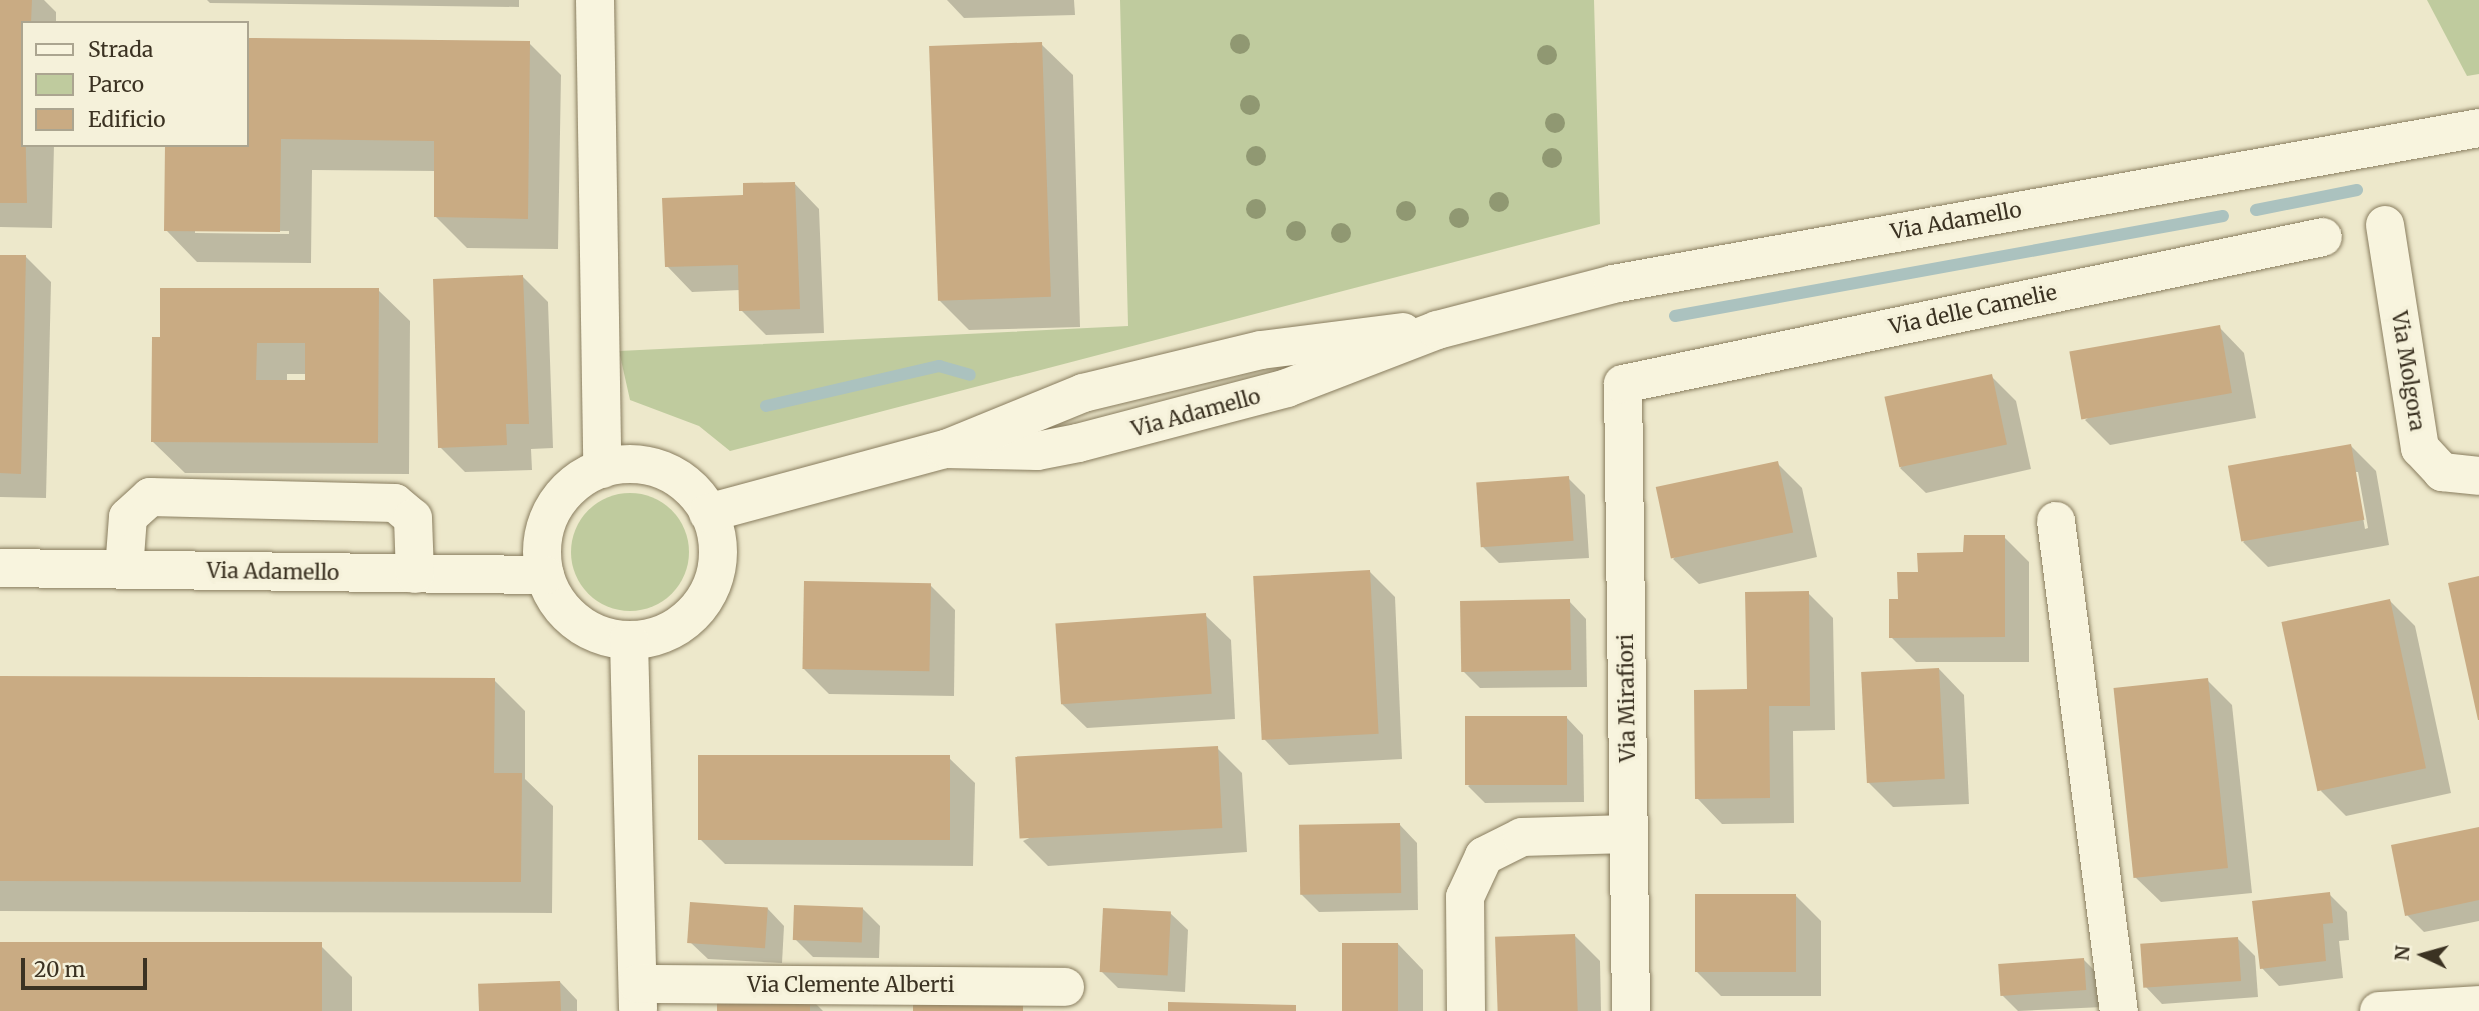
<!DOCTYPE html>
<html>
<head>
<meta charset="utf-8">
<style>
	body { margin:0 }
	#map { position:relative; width:2479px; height:1011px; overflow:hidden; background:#ede8cb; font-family:Merriweather,serif }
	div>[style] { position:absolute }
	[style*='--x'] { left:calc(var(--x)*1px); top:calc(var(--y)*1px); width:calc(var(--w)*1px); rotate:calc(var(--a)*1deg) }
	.green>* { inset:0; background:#bfcb9e }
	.round { border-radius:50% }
	.shadow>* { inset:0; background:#0003 }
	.stream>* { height:12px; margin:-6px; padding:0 6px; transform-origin:6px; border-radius:6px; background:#abc2bf }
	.building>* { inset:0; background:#c9ab83; transform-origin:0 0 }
	.roads { filter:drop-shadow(0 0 2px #897d5f) drop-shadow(0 0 2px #897d5f) }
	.minor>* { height:38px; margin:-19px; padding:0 19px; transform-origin:19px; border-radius:19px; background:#f8f4de }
	.minor>.ring { margin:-19px; padding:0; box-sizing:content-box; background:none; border:38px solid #f8f4de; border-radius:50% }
	.trees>* { width:20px; height:20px; margin:-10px; border-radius:50%; background:#909872 }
	span { translate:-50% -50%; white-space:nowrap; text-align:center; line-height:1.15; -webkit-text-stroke:7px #f5f1da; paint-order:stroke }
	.street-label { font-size:21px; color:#3b3222 }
	.legend { position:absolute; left:21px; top:21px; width:228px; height:126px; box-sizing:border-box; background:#f5f1da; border:2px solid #aba590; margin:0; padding:9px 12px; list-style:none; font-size:21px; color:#3b3222 }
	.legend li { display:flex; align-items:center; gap:14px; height:35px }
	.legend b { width:35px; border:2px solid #aba590 }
	.north { position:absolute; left:2388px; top:920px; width:70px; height:70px; -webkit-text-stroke:5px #f5f1da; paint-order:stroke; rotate:275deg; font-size:19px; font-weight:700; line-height:28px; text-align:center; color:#3b3222 }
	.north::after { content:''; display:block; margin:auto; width:24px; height:32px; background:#3b3222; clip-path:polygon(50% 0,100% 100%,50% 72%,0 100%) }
	.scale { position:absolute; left:21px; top:958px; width:126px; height:32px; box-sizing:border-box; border:4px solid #3b3222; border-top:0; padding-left:9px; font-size:21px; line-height:24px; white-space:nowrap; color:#3b3222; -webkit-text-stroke:5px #f5f1da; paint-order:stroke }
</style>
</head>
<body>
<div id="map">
	<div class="green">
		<i style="clip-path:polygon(1120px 0,1594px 0,1600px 224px,730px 451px,699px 426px,630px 400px,619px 351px,1128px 326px)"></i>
		<i style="clip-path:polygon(2427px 0,2479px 0,2479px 74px,2467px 76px)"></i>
		<i class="round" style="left:571px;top:493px;width:118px;height:118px"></i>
	</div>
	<div class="shadow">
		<i style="clip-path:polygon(0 0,44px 0,56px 12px,56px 23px,23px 23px,23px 145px,54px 145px,52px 228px,0 227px)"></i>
		<i style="clip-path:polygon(207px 0,519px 0,519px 7px,210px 3px)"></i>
		<i style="clip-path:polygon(947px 0,1074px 0,1075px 15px,964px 18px)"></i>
		<i style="clip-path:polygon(evenodd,247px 40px,529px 43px,561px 75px,558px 249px,467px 248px,436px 217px,436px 171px,312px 170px,311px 263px,197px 262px,166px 230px,247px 145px,247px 40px,195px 230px,289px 231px,289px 234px,195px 233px,195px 230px)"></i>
		<i style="clip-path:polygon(1041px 44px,1073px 75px,1080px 327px,969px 330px,938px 299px)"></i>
		<i style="clip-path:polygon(794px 183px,819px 209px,824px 333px,766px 335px,741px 310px,740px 290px,692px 292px,667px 266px)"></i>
		<i style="clip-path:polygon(0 257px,26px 257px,51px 282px,46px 498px,0 497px)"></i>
		<i style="clip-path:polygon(523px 277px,548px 302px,553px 448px,531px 449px,532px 470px,465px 472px,440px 447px)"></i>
		<i style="clip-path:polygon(evenodd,378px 290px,410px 321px,409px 474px,185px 473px,153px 442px,154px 339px,378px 290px,287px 374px,307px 374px,307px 382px,287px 382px,287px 374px)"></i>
		<i style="clip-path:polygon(2219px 327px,2244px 353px,2256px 418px,2110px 445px,2085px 420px)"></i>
		<i style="clip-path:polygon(1991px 376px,2016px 401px,2031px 469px,1926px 493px,1900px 468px)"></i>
		<i style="clip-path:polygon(evenodd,2351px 446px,2376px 471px,2389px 545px,2268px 567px,2243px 542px,2351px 446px,2355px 472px,2358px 472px,2368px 528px,2365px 529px,2355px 472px)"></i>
		<i style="clip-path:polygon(1777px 463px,1802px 488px,1817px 557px,1699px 584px,1673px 559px)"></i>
		<i style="clip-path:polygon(1568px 478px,1585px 495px,1589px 558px,1499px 563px,1482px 546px)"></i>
		<i style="clip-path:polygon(2004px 537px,2029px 562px,2029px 662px,1916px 662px,1891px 637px,1900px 601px,1919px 574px)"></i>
		<i style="clip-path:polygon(1369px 571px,1395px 597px,1402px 759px,1289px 765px,1264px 739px)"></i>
		<i style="clip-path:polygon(930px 585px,955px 610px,954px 696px,829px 694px,804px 669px)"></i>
		<i style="clip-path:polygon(1808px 593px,1833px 618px,1835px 730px,1793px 731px,1794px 823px,1722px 824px,1697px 798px,1748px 691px)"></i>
		<i style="clip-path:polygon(1569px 601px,1586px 619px,1587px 687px,1480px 688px,1462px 670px)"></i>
		<i style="clip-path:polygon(2390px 601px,2415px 626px,2451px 793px,2346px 816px,2321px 791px)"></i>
		<i style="clip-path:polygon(1205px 615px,1231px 640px,1235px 719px,1087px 728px,1061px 703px)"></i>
		<i style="clip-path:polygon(1939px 669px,1964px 695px,1969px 804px,1893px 807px,1868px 782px)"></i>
		<i style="clip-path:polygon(0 678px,494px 680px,525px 711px,525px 779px,553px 806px,552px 913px,0 911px)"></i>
		<i style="clip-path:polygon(2207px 680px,2232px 705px,2252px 893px,2161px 902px,2135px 877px)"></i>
		<i style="clip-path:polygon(1566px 717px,1583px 735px,1584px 802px,1485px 803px,1468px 786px)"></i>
		<i style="clip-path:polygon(1217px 748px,1242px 773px,1247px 852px,1048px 866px,1023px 841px)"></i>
		<i style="clip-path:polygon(949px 758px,975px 783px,973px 866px,725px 864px,700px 839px)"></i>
		<i style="clip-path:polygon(1400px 825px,1417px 843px,1418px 910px,1319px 912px,1301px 894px)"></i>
		<i style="clip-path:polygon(2479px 828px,2479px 921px,2424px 932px,2407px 915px)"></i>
		<i style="clip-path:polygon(2329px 894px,2347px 912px,2349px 940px,2339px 941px,2343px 978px,2279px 986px,2262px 968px)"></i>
		<i style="clip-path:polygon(1796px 896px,1821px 921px,1821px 996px,1721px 996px,1696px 971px)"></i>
		<i style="clip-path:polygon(767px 908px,784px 926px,782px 963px,708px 959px,690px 942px)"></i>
		<i style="clip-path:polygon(862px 908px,880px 926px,879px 958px,813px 957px,795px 939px)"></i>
		<i style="clip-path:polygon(1170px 913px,1188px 930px,1185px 992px,1118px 988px,1101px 971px)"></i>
		<i style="clip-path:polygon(1575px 936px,1600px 961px,1601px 1011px,1499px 1011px)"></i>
		<i style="clip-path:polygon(2238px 939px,2255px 956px,2258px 997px,2162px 1004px,2145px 986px)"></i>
		<i style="clip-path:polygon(0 943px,321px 946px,352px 977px,352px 1011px,0 1011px)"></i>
		<i style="clip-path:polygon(1398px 944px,1423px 970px,1423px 1011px,1344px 1011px)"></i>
		<i style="clip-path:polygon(2083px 959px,2101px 977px,2103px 1007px,2018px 1011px,2001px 994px)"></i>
		<i style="clip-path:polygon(560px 982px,577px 1000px,577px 1011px,481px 1011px)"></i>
		<i style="clip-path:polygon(809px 997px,823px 1011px,718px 1011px)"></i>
	</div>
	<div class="stream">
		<i style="--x:2256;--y:210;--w:103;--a:-11.2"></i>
		<i style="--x:1675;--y:316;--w:557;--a:-10.34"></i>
		<i style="--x:766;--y:406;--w:178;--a:-13"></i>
		<i style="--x:939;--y:366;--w:32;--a:16"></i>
	</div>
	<div class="building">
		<i style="clip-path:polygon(0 0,32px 0,31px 23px,23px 23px,27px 203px,0 203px)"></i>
		<i style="clip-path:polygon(247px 38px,530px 41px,528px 219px,434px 217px,434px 141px,281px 139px,280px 232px,164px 231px,165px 145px,247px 145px)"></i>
		<i style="left:1042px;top:42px;width:255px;height:113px;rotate:88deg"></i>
		<i style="clip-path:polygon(795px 182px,800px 309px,739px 311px,738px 265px,665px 267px,662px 198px,743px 195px,743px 183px)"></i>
		<i style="clip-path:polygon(0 255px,26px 255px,21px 474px,0 473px)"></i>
		<i style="clip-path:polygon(523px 275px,529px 424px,506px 424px,507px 445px,438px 448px,433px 279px)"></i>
		<i style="clip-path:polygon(evenodd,160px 288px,379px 288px,378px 443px,151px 442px,152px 337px,160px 337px,160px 288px,257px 343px,305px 343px,305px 380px,256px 380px,257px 343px)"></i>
		<i style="left:2220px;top:325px;width:69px;height:153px;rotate:80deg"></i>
		<i style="left:1992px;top:374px;width:72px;height:110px;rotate:78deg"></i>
		<i style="left:2351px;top:444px;width:77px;height:125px;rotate:80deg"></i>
		<i style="left:1778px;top:461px;width:73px;height:125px;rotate:78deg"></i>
		<i style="left:1569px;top:476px;width:65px;height:93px;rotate:86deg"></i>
		<i style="clip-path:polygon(1964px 535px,2005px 535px,2005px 637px,1889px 638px,1889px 599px,1898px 599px,1897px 572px,1918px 572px,1917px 553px,1963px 552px)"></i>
		<i style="left:1370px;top:570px;width:164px;height:117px;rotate:87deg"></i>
		<i style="clip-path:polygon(2479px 576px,2479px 720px,2478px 720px,2448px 583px)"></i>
		<i style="left:804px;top:581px;width:127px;height:88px;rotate:1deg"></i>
		<i style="clip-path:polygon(1809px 591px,1810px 706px,1769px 706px,1770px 798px,1695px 799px,1694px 690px,1747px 689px,1745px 592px)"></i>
		<i style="left:1570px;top:599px;width:71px;height:110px;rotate:89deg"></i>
		<i style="left:2390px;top:599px;width:173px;height:111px;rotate:78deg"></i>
		<i style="left:1206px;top:613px;width:81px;height:151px;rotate:86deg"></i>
		<i style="left:1939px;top:668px;width:111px;height:78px;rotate:87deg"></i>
		<i style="clip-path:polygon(0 676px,495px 678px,494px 773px,522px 773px,521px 882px,0 881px)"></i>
		<i style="left:2208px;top:678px;width:191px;height:95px;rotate:84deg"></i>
		<i style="left:1567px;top:716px;width:69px;height:102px;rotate:90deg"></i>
		<i style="left:1218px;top:746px;width:82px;height:203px;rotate:87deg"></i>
		<i style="left:698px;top:755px;width:252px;height:85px"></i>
		<i style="left:1400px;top:823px;width:70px;height:101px;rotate:89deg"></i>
		<i style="clip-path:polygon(2479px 827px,2479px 900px,2405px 916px,2391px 845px)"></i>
		<i style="clip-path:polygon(2330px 892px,2333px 923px,2323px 924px,2326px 961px,2260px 969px,2252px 901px)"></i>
		<i style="left:1695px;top:894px;width:101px;height:78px"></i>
		<i style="left:690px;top:902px;width:78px;height:41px;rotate:4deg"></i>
		<i style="left:794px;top:905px;width:69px;height:35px;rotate:2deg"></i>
		<i style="left:1103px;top:908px;width:68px;height:64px;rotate:3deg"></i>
		<i style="left:1575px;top:934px;width:77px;height:80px;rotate:88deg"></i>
		<i style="left:2238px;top:937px;width:44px;height:98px;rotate:86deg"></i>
		<i style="left:0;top:942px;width:322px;height:69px"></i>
		<i style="left:1342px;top:943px;width:56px;height:68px"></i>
		<i style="left:2084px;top:958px;width:32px;height:86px;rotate:86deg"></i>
		<i style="left:560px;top:981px;width:30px;height:82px;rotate:88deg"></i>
		<i style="left:717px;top:995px;width:93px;height:16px"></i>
		<i style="left:913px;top:1002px;width:110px;height:9px"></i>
		<i style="clip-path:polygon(1168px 1002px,1296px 1005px,1296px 1011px,1168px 1011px)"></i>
	</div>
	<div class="roads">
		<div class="minor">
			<i style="--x:595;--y:0;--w:469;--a:89.1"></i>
			<i style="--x:2385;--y:225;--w:226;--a:81.1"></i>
			<i style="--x:2420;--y:448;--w:33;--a:47"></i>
			<i style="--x:2442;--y:472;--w:37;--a:6"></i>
			<i style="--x:946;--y:449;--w:91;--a:1.3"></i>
			<i style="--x:1037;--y:451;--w:42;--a:-11"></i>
			<i style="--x:1078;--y:443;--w:216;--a:-14.7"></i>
			<i style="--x:1287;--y:388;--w:161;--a:-21.1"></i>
			<i style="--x:1437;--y:330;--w:182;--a:-14.6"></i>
			<i style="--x:1613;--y:284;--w:880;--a:-10.21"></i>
			<i class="ring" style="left:542px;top:464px;width:138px;height:138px"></i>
			<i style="--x:708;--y:513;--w:246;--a:-15.1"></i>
			<i style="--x:946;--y:449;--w:148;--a:-22.2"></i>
			<i style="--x:1083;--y:393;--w:183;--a:-13.6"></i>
			<i style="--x:1261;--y:350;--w:143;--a:-7.2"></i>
			<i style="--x:2056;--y:521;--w:494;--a:82.7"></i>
			<i style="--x:0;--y:568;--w:545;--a:0.74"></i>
			<i style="--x:124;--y:570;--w:53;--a:-85.7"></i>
			<i style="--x:128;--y:517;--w:30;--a:-42"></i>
			<i style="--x:150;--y:497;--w:245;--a:1.4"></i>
			<i style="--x:395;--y:503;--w:23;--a:40"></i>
			<i style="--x:413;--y:518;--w:56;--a:88"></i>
			<i style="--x:629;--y:640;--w:369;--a:88.6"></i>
			<i style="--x:638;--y:984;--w:427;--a:0.4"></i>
			<i style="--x:1466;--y:1011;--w:114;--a:-90.5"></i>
			<i style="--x:1465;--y:897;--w:45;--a:-65.1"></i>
			<i style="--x:1484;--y:856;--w:42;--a:-26.6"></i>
			<i style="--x:1522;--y:837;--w:106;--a:-1.6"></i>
			<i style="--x:1631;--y:1011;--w:627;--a:-90.73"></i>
			<i style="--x:1623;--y:384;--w:715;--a:-11.86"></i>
			<i style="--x:2379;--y:1011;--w:100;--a:-3.4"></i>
		</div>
	</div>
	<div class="trees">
		<i style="left:1240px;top:44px"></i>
		<i style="left:1547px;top:55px"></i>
		<i style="left:1250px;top:105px"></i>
		<i style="left:1555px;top:123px"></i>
		<i style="left:1256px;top:156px"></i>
		<i style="left:1552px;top:158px"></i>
		<i style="left:1499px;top:202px"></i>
		<i style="left:1256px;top:209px"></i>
		<i style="left:1406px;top:211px"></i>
		<i style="left:1459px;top:218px"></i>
		<i style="left:1296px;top:231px"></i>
		<i style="left:1341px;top:233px"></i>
	</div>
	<div class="street-label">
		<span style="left:1956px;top:221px;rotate:-10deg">Via Adamello</span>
		<span style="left:1973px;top:310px;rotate:-12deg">Via delle Camelie</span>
		<span style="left:2408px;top:371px;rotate:81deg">Via Molgora</span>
		<span style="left:1196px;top:413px;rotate:-15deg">Via Adamello</span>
		<span style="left:273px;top:572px;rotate:1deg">Via Adamello</span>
		<span style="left:1627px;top:698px;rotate:-91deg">Via Mirafiori</span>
		<span style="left:851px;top:985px">Via Clemente Alberti</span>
	</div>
	<ul class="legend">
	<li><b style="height:9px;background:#f8f4de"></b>Strada</li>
	<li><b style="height:19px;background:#bfcb9e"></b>Parco</li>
	<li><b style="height:19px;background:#c9ab83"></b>Edificio</li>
	</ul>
	<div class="north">N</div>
	<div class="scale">20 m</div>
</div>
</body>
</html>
